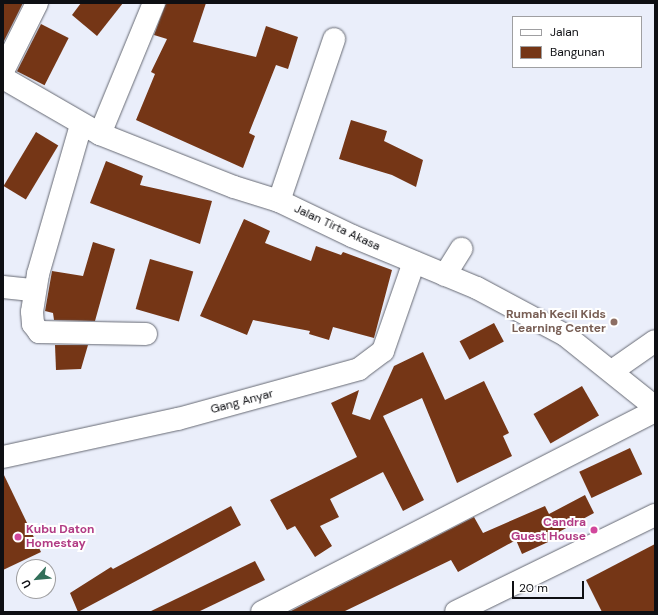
<!DOCTYPE html>
<html>
<head>
<meta charset="utf-8">
<style>
	body { margin:0 }
	#map { position:relative; width:658px; height:615px; overflow:hidden; background:#eaeefa; font-family:"DM Sans",sans-serif }
	div>[style] { position:absolute }
	[style*='--x'] { left:calc(var(--x)*1px); top:calc(var(--y)*1px); width:calc(var(--w)*1px); rotate:calc(var(--a)*1deg) }
	.building>* { inset:0; background:#753616; transform-origin:0 0 }
	.roads { filter:drop-shadow(0 0 1px #666973) drop-shadow(0 0 1px #666973) }
	.minor>* { height:22px; margin:-11px; padding:0 11px; transform-origin:11px; border-radius:11px; background:#fff }
	.dots>* { width:11px; height:11px; translate:-50% -50%; box-sizing:border-box; border:2px solid #fff; border-radius:50% }
	span { translate:-50% -50%; white-space:nowrap; text-align:center; line-height:1.15; -webkit-text-stroke:4px #fff; paint-order:stroke }
	.street-label { font-size:12px; color:#0e0f13 }
	.education-label { font-size:12px; color:#785e54; font-weight:700 }
	.right { translate:-100% -50%; text-align:right }
	.hotel-label { font-size:12px; color:#b23c85; font-weight:700 }
	.left { translate:0 -50%; text-align:left }
	.frame { position:absolute; inset:0; border:4px solid #0e0f13; pointer-events:none }
	.legend { position:absolute; left:512px; top:16px; width:130px; height:52px; box-sizing:border-box; background:#fff; border:1px solid #9f9fa1; margin:0; padding:5px 7px; list-style:none; font-size:12px; color:#0e0f13 }
	.legend li { display:flex; align-items:center; gap:8px; height:20px }
	.legend b { width:20px; border:1px solid #9f9fa1 }
	.north { position:absolute; left:16px; top:559px; width:40px; height:40px; box-sizing:border-box; background:#fff; border:1px solid #9f9fa1; border-radius:50%; rotate:243deg; font-size:11px; font-weight:700; line-height:16px; text-align:center; color:#0e0f13 }
	.north::after { content:''; display:block; margin:auto; width:14px; height:18px; background:#326f5a; clip-path:polygon(50% 0,100% 100%,50% 72%,0 100%) }
	.scale { position:absolute; left:512px; top:581px; width:72px; height:18px; box-sizing:border-box; border:2px solid #0e0f13; border-top:0; padding-left:5px; font-size:12px; line-height:14px; white-space:nowrap; color:#0e0f13; -webkit-text-stroke:3px #fff; paint-order:stroke }
</style>
</head>
<body>
<div id="map">
	<div class="building">
		<i style="clip-path:polygon(3px 3px,23px 3px,3px 43px)"></i>
		<i style="clip-path:polygon(81px 3px,123px 3px,97px 36px,72px 15px)"></i>
		<i style="clip-path:polygon(166px 3px,206px 3px,193px 42px,256px 57px,266px 26px,298px 37px,288px 69px,276px 65px,249px 133px,255px 136px,243px 168px,136px 120px,155px 74px,151px 72px,167px 39px,154px 35px)"></i>
		<i style="left:41px;top:24px;width:31px;height:53px;rotate:27deg"></i>
		<i style="clip-path:polygon(351px 120px,387px 131px,384px 141px,423px 160px,416px 187px,392px 175px,339px 159px)"></i>
		<i style="left:36px;top:132px;width:26px;height:63px;rotate:31deg"></i>
		<i style="clip-path:polygon(106px 161px,143px 176px,140px 185px,212px 201px,200px 244px,90px 203px)"></i>
		<i style="clip-path:polygon(244px 219px,270px 231px,265px 243px,311px 261px,316px 246px,341px 255px,343px 252px,392px 270px,374px 338px,333px 327px,329px 340px,309px 334px,310px 331px,253px 320px,247px 335px,200px 316px)"></i>
		<i style="clip-path:polygon(93px 242px,115px 249px,95px 321px,54px 320px,53px 313px,45px 311px,52px 271px,83px 276px)"></i>
		<i style="left:150px;top:259px;width:45px;height:52px;rotate:16deg"></i>
		<i style="left:494px;top:323px;width:21px;height:39px;rotate:62deg"></i>
		<i style="clip-path:polygon(55px 345px,88px 345px,81px 369px,56px 370px)"></i>
		<i style="clip-path:polygon(423px 352px,445px 400px,484px 381px,509px 433px,503px 436px,512px 456px,457px 483px,422px 398px,383px 416px,424px 500px,403px 511px,383px 472px,330px 499px,339px 517px,320px 526px,332px 546px,315px 557px,295px 526px,287px 530px,270px 500px,357px 457px,331px 403px,359px 390px,352px 414px,370px 420px,394px 366px)"></i>
		<i style="left:582px;top:386px;width:34px;height:56px;rotate:60deg"></i>
		<i style="left:630px;top:448px;width:29px;height:56px;rotate:65deg"></i>
		<i style="clip-path:polygon(3px 473px,41px 552px,3px 570px)"></i>
		<i style="clip-path:polygon(585px 495px,594px 513px,557px 533px,559px 537px,522px 554px,516px 540px,458px 572px,451px 560px,343px 612px,289px 612px,474px 517px,483px 533px,545px 506px,549px 514px)"></i>
		<i style="clip-path:polygon(231px 506px,241px 525px,78px 612px,70px 593px,111px 567px,113px 569px)"></i>
		<i style="clip-path:polygon(655px 544px,655px 612px,602px 612px,586px 580px)"></i>
		<i style="clip-path:polygon(255px 561px,265px 580px,198px 612px,149px 612px)"></i>
	</div>
	<div class="roads">
		<div class="minor">
			<i style="--x:3;--y:71;--w:76;--a:-63.4"></i>
			<i style="--x:3;--y:78;--w:112;--a:30"></i>
			<i style="--x:100;--y:134;--w:144;--a:21.6"></i>
			<i style="--x:234;--y:187;--w:47;--a:17.3"></i>
			<i style="--x:279;--y:201;--w:81;--a:25.6"></i>
			<i style="--x:352;--y:236;--w:135;--a:22.6"></i>
			<i style="--x:477;--y:288;--w:100;--a:28.1"></i>
			<i style="--x:565;--y:335;--w:115;--a:38.7"></i>
			<i style="--x:81;--y:125;--w:155;--a:106.1"></i>
			<i style="--x:38;--y:274;--w:38;--a:99"></i>
			<i style="--x:32;--y:312;--w:12;--a:85"></i>
			<i style="--x:33;--y:324;--w:10;--a:53"></i>
			<i style="--x:39;--y:332;--w:107;--a:1.1"></i>
			<i style="--x:100;--y:134;--w:142;--a:-67.6"></i>
			<i style="--x:279;--y:201;--w:171;--a:-71.2"></i>
			<i style="--x:445;--y:275;--w:31;--a:-58"></i>
			<i style="--x:3;--y:287;--w:31;--a:6"></i>
			<i style="--x:612;--y:371;--w:52;--a:-34.9"></i>
			<i style="--x:3;--y:457;--w:179;--a:-12.3"></i>
			<i style="--x:178;--y:419;--w:188;--a:-15.4"></i>
			<i style="--x:359;--y:369;--w:30;--a:-37"></i>
			<i style="--x:383;--y:351;--w:94;--a:-70.8"></i>
			<i style="--x:262;--y:612;--w:441;--a:-27.1"></i>
			<i style="--x:456;--y:612;--w:221;--a:-26"></i>
		</div>
	</div>
	<div class="dots">
		<i style="left:614px;top:322px;background:#8d6e63"></i>
		<i style="left:594px;top:530px;background:#d1479c"></i>
		<i style="left:18px;top:537px;background:#d1479c"></i>
	</div>
	<div class="street-label">
		<span style="left:337px;top:228px;rotate:25deg">Jalan Tirta Akasa</span>
		<span style="left:242px;top:402px;rotate:-15deg">Gang Anyar</span>
	</div>
	<div class="education-label">
		<span class="right" style="left:606px;top:322px">Rumah Kecil Kids<br>Learning Center</span>
	</div>
	<div class="hotel-label">
		<span class="right" style="left:586px;top:530px">Candra<br>Guest House</span>
		<span class="left" style="left:26px;top:537px">Kubu Daton<br>Homestay</span>
	</div>
	<div class="frame"></div>
	<ul class="legend">
	<li><b style="height:5px;background:#fff"></b>Jalan</li>
	<li><b style="height:11px;background:#753616"></b>Bangunan</li>
	</ul>
	<div class="north">U</div>
	<div class="scale">20 m</div>
</div>
</body>
</html>
